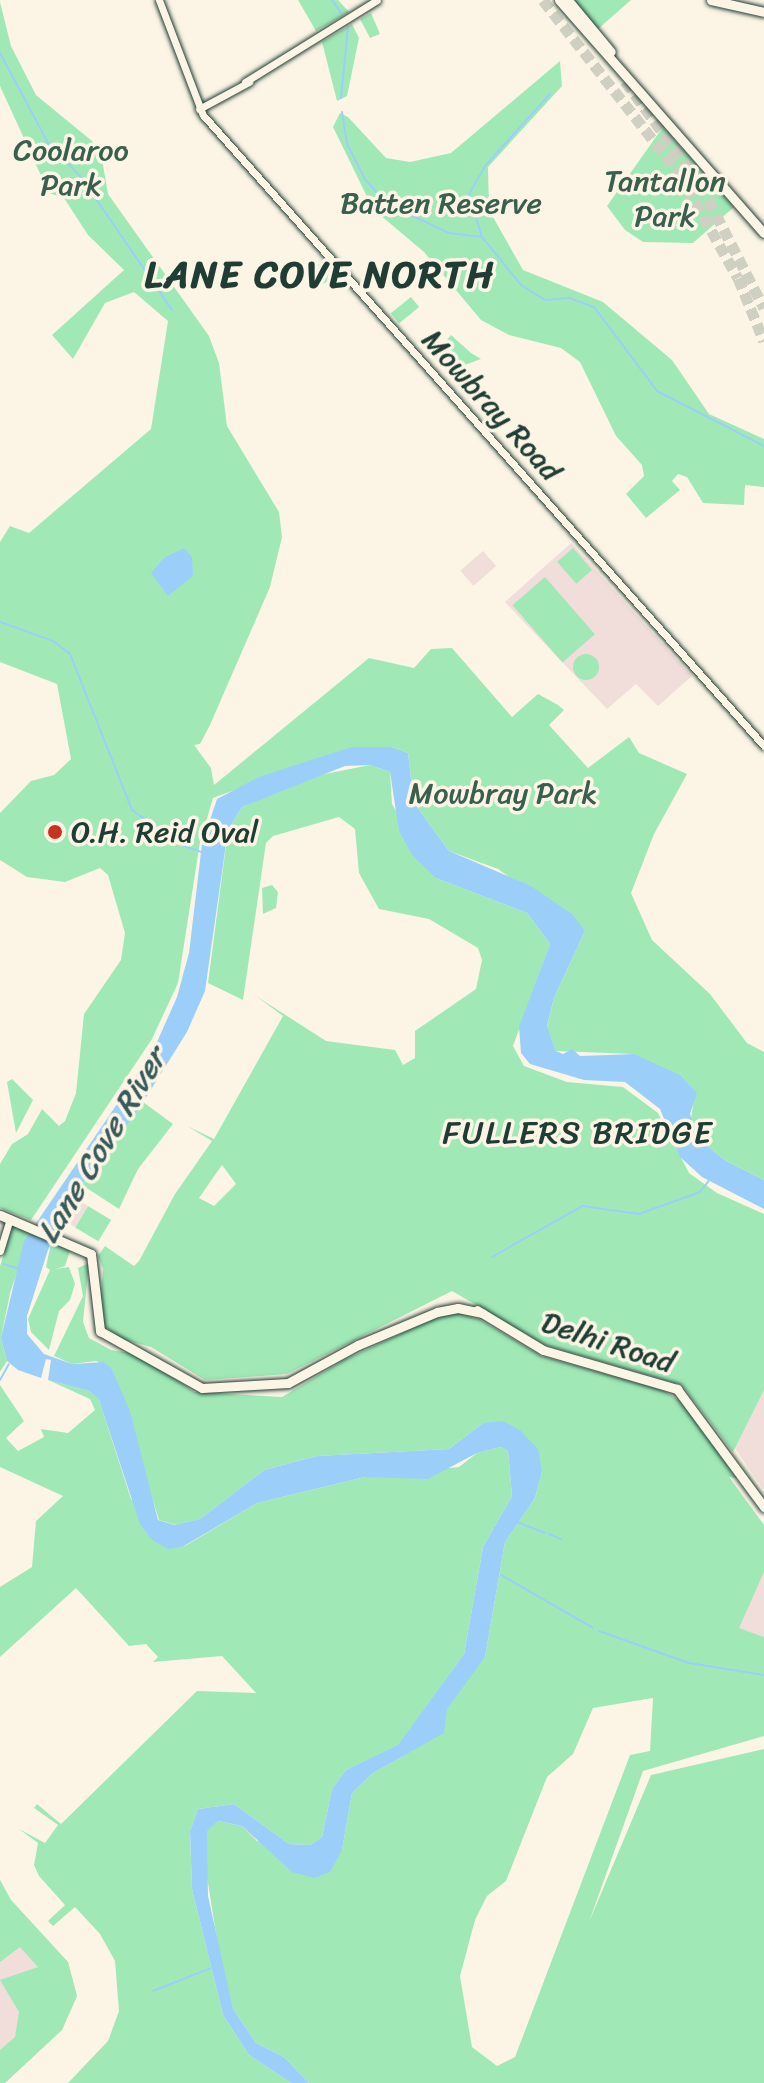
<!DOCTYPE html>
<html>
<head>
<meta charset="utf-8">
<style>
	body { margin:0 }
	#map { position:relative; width:764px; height:2083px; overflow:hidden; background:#fcf5e5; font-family:Sriracha,sans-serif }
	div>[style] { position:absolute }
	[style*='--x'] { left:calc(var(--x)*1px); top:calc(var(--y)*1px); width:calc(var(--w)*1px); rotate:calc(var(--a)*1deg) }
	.built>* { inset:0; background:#f1ddda; transform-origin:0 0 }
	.green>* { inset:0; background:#a0e9b7; transform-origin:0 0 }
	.round { border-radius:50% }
	.water>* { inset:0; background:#9bcff9 }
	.stream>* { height:2px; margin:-1px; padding:0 1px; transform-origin:1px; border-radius:1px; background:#9bcff9 }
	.motorway-tunnel>* { height:11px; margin-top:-5.5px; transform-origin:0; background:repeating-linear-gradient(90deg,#d0d0c2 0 11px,transparent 0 16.5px) }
	.roads { filter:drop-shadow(0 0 2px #1f3d34) drop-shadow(0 0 2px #1f3d34) }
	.secondary>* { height:7px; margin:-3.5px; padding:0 3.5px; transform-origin:3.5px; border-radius:3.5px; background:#fcf5e5 }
	.primary>* { height:9px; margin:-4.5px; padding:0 4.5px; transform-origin:4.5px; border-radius:4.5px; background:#fcf5e5 }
	.dots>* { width:22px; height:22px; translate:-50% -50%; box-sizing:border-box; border:4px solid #fcf5e5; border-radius:50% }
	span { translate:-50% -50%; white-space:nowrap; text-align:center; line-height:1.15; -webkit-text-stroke:7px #fcf5e5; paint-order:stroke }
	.park-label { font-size:30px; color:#395f4e }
	.street-label { font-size:30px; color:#1f3d34 }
	.poi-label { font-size:30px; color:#1f3d34 }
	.left { translate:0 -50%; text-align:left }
	.neighbourhood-label { font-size:32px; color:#1f3d34; letter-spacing:2px }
	.water-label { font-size:32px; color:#385a5b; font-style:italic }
	.district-label { font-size:38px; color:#1f3d34; font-weight:700; letter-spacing:2px }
</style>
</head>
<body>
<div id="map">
	<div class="built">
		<i style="clip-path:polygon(571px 543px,692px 676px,658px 706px,636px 684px,607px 709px,505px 602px)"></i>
		<i style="left:483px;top:551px;width:20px;height:30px;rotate:49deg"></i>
		<i style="clip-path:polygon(79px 1200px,88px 1206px,75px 1227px,64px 1220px)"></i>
		<i style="clip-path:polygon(764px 1361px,764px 1490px,729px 1440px)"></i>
		<i style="clip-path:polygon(764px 1572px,764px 1637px,738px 1628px)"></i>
		<i style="clip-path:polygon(0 1880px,11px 1900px,68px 1962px,77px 1996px,62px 2030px,5px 2083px,0 2083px)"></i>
	</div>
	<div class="green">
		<i style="clip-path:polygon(298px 0,338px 0,349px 12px,316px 31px)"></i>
		<i style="clip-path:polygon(574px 0,631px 0,598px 29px)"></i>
		<i style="clip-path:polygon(0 2px,11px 46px,36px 95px,92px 141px,102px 159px,108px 194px,209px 336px,219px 363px,227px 426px,279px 512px,282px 537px,270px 587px,210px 725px,200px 744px,194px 745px,211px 768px,214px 785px,369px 658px,414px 668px,431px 649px,452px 648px,512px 717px,538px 694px,558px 705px,564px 710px,549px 725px,588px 768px,629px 737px,639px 753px,687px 774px,654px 834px,631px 893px,652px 940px,710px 994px,747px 1043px,764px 1052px,764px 1180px,726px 1161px,700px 1140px,691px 1118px,694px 1100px,634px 1054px,556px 1051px,547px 1027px,554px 998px,585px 931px,498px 869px,449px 851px,414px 803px,408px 753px,392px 747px,351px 747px,213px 798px,200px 842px,178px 983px,152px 1039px,31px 1220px,0 1208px,0 1164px,12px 1144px,28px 1134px,42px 1109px,59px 1126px,65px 1121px,76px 1093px,84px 1014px,121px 960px,125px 933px,108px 875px,100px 868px,65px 882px,27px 877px,0 860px,0 813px,31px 781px,54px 775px,71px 759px,57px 684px,0 662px,0 542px,10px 526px,29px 533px,151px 429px,168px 321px,134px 292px,105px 303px,73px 359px,52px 335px,124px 270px,88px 235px,64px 198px,49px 193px,0 86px)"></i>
		<i style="clip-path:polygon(371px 13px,380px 34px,370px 38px,360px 19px)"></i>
		<i style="clip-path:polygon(352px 24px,359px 38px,347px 96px,337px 101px,322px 42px)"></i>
		<i style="clip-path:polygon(560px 61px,562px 86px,488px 167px,489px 210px,523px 270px,603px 302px,672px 360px,709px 414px,764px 439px,764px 487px,745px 485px,744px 505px,703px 503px,687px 477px,678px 474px,672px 481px,680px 490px,646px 518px,626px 494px,644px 476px,642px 465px,616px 436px,580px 362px,561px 348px,509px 335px,481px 320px,424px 252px,373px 209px,333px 127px,340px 113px,348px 117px,386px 158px,410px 162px,451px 153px)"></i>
		<i style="clip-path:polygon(663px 127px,734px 207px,693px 243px,643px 242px,625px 230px,607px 206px)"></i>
		<i class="round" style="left:311px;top:264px;width:20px;height:20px"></i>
		<i style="left:411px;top:297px;width:13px;height:26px;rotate:51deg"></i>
		<i style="clip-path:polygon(451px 335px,471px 353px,481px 359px,459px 367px,441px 347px)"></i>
		<i style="left:573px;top:548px;width:29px;height:21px;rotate:49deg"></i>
		<i style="left:545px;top:577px;width:76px;height:43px;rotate:49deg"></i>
		<i class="round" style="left:573px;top:654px;width:26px;height:26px"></i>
		<i style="clip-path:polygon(evenodd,370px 765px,390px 772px,392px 804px,436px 878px,527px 913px,550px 944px,513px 1046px,524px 1066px,567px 1082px,623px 1087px,658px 1113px,689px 1173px,717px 1193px,764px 1214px,764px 1390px,733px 1452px,682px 1385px,545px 1345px,452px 1291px,287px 1374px,205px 1380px,151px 1347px,118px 1338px,99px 1320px,103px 1269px,98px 1256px,105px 1246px,134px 1266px,139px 1261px,175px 1194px,212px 1141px,187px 1126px,214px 1139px,283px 1016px,256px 996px,326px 1041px,395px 1050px,403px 1065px,415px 1058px,415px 1031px,476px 989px,482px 960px,478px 948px,429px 919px,379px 909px,359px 873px,355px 829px,339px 817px,273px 836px,266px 843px,243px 1000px,208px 983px,228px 830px,242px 807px,310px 777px,370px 765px,222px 1165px,236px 1184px,214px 1206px,199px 1198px,222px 1165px)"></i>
		<i style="clip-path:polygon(272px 885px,278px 892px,276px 908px,263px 914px,262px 888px)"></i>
		<i style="clip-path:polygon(12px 1079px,33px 1100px,16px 1133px,7px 1082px)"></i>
		<i style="clip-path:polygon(143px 1102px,173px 1124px,138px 1169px,119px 1209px,82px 1185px)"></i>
		<i style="left:88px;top:1206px;width:27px;height:25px;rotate:31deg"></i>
		<i style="clip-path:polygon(13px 1226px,31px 1231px,10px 1293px,1px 1338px,7px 1361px,0 1372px,0 1266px)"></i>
		<i style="clip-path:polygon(51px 1243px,70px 1251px,65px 1266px,56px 1269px,69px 1267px,75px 1284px,70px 1300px,59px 1311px,49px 1350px,31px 1332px,28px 1319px,50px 1270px,46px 1267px)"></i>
		<i style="clip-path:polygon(evenodd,89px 1263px,83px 1322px,89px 1338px,111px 1350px,144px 1355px,194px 1392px,282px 1397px,344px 1360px,435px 1318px,457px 1313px,479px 1319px,541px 1356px,663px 1390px,688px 1406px,742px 1479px,729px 1477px,764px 1525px,764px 1572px,739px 1628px,764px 1637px,764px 1736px,643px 1771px,589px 1922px,651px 1775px,764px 1749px,764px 2083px,309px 2083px,284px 2057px,256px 2043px,233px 2009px,221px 1965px,205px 1864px,207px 1830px,218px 1821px,242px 1826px,257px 1841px,342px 1850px,352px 1793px,373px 1773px,403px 1756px,485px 1657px,505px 1542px,535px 1498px,542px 1472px,483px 1423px,449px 1449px,317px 1456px,264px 1470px,200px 1519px,176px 1525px,159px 1520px,112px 1369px,96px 1361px,72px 1364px,54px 1356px,83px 1296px,78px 1268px,89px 1263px,653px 1698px,650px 1751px,630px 1755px,515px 2057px,497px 2066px,472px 2047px,460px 1976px,475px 1920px,487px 1896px,506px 1881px,547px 1777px,573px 1754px,593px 1708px,653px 1698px)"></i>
		<i style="clip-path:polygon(48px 1380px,89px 1391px,99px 1400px,131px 1499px,185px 1546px,257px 1503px,365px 1477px,459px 1467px,477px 1453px,501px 1447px,508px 1451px,512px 1496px,483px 1547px,464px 1654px,398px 1746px,346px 1770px,332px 1789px,322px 1837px,310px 1845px,289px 1844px,234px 1804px,198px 1809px,190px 1831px,192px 1889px,223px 2015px,249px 2055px,291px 2083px,68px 2083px,108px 2041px,119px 2011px,115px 1961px,100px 1934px,75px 1907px,53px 1926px,48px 1921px,65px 1905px,39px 1876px,34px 1865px,38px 1843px,19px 1829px,45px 1843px,58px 1825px,34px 1808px,37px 1804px,61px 1824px,197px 1691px,256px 1693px,222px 1656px,153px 1662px,158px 1657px,146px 1644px,129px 1646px,76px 1588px,0 1657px,0 1587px,32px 1567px,36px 1521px,63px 1496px,0 1467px,0 1385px,24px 1421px,6px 1438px,18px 1451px,44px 1437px,41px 1429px,68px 1433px,95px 1410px,90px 1399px)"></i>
		<i style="clip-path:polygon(0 1880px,11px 1900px,68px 1962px,77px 1996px,62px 2030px,5px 2083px,0 2083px,0 2050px,15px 2037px,19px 2012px,0 1980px,38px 1967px,20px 1947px,0 1962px)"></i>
	</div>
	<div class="water">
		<i style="clip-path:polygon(184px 548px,192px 557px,193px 576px,168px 596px,151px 573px,165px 557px)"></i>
		<i style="clip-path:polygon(351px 747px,392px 747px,408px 753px,414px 803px,449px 851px,531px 886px,572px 914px,585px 931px,554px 998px,547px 1026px,556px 1051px,563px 1054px,572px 1049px,580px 1056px,634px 1054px,680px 1075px,697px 1093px,690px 1114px,700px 1140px,726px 1161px,764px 1180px,764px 1209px,702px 1177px,680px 1157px,660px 1109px,625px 1082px,584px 1080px,530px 1064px,521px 1053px,519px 1027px,550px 944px,527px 913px,436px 878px,412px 855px,399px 831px,390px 772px,370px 765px,345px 766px,242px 807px,228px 830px,205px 991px,187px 1032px,135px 1115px,96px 1161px,65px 1216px,48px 1250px,27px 1316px,27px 1334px,44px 1354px,72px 1364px,104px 1362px,112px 1369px,130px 1411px,158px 1520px,175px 1525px,200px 1519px,264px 1470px,317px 1456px,449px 1449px,483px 1423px,503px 1421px,521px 1431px,538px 1449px,542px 1472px,535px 1498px,505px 1542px,485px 1657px,447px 1709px,444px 1733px,373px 1773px,352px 1793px,342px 1850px,330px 1872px,314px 1878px,292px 1872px,242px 1826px,218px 1821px,207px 1831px,208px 1896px,233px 2009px,256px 2043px,284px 2057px,309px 2083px,291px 2083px,249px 2055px,223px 2015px,192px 1889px,190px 1831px,198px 1809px,234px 1804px,289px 1844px,310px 1845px,322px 1837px,332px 1789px,346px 1770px,398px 1745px,464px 1654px,483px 1547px,512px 1496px,508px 1451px,501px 1447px,477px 1453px,428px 1479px,365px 1477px,257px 1503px,184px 1546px,168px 1549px,152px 1540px,140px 1524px,99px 1400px,89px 1391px,48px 1380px,51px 1360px,46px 1359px,41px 1378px,18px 1370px,7px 1361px,1px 1338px,24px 1241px,153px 1051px,177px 997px,189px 953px,202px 844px,217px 799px,259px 777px)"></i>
	</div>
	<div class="stream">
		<i style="--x:332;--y:0;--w:16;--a:55"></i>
		<i style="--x:0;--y:53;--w:102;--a:61.9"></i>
		<i style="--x:48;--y:143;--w:47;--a:45.9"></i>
		<i style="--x:81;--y:177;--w:161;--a:55.6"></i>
		<i style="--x:341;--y:98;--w:71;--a:-84.4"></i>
		<i style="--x:342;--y:112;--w:32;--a:81"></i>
		<i style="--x:347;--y:144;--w:38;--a:63"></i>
		<i style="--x:364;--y:178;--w:33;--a:49"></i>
		<i style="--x:386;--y:203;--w:70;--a:25.5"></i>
		<i style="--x:449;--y:233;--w:33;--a:7"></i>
		<i style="--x:482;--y:237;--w:62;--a:50.9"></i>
		<i style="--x:521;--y:285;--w:28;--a:32"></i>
		<i style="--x:545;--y:300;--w:25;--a:-5"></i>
		<i style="--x:570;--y:298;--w:26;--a:21"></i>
		<i style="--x:594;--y:307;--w:105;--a:53.1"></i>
		<i style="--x:657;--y:391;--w:120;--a:27.2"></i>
		<i style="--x:482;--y:237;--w:45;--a:-106.8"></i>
		<i style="--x:469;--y:194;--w:32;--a:-60"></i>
		<i style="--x:485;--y:166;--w:97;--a:-47.9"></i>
		<i style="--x:0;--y:622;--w:56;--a:19.7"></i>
		<i style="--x:53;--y:641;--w:21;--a:37"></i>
		<i style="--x:70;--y:654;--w:168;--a:68.3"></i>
		<i style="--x:132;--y:810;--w:59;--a:35.3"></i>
		<i style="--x:182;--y:845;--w:23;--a:20"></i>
		<i style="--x:492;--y:1257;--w:103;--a:-29.5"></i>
		<i style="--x:582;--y:1206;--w:58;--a:8"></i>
		<i style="--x:639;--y:1214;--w:65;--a:-19.8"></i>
		<i style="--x:700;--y:1192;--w:16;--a:-52"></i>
		<i style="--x:4;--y:1264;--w:16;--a:18"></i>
		<i style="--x:0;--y:1380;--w:18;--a:-61"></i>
		<i style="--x:517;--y:1522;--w:30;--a:21"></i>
		<i style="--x:549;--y:1534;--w:13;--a:23"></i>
		<i style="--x:501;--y:1575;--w:106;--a:29.9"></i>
		<i style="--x:599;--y:1631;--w:96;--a:19.6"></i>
		<i style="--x:689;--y:1663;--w:76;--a:9.1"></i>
		<i style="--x:153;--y:1991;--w:62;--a:-21.6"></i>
	</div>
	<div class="motorway-tunnel">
		<i style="--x:543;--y:0;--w:220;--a:51.8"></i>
		<i style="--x:679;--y:173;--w:120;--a:60.7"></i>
		<i style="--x:738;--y:278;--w:68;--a:67.6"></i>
		<i style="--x:625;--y:81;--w:129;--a:53.8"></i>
		<i style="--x:701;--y:185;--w:138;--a:62.9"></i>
	</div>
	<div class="roads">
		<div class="secondary">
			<i style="--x:159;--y:0;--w:123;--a:69.1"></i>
			<i style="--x:203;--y:115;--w:844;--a:48.36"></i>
			<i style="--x:245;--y:82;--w:155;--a:-31.8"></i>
			<i style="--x:199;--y:109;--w:57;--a:-28.4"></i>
			<i style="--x:0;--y:1251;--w:34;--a:-73"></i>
		</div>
		<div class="primary">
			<i style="--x:559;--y:0;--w:310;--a:48.7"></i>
			<i style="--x:568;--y:0;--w:67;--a:50.4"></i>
			<i style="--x:711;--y:0;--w:54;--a:12.8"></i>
			<i style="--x:0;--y:1215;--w:99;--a:23.2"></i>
			<i style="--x:91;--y:1254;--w:78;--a:83.3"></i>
			<i style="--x:100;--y:1331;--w:117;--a:29.2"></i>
			<i style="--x:202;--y:1388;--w:86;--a:-3.3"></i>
			<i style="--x:288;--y:1383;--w:80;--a:-28.5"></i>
			<i style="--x:358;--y:1345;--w:86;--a:-22.7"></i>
			<i style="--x:437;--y:1312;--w:21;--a:-11"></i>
			<i style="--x:458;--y:1308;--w:25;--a:12"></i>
			<i style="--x:477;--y:1310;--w:77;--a:31.2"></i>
			<i style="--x:543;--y:1350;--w:140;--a:16.2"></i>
			<i style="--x:677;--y:1389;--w:147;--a:53.6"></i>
		</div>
	</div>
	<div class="dots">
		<i style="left:55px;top:832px;background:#c8321e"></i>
	</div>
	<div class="park-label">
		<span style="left:71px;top:167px">Coolaroo<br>Park</span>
		<span style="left:665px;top:198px">Tantallon<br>Park</span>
		<span style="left:441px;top:203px">Batten Reserve</span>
		<span style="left:503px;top:793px">Mowbray Park</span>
	</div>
	<div class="street-label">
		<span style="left:492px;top:405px;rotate:48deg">Mowbray Road</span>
		<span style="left:608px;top:1342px;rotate:18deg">Delhi Road</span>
	</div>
	<div class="poi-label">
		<span class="left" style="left:71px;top:832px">O.H. Reid Oval</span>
	</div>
	<div class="neighbourhood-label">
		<span style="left:578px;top:1133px">FULLERS BRIDGE</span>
	</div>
	<div class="water-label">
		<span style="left:102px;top:1146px;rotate:-59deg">Lane Cove River</span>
	</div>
	<div class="district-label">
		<span style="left:320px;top:275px">LANE COVE NORTH</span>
	</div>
</div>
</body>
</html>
